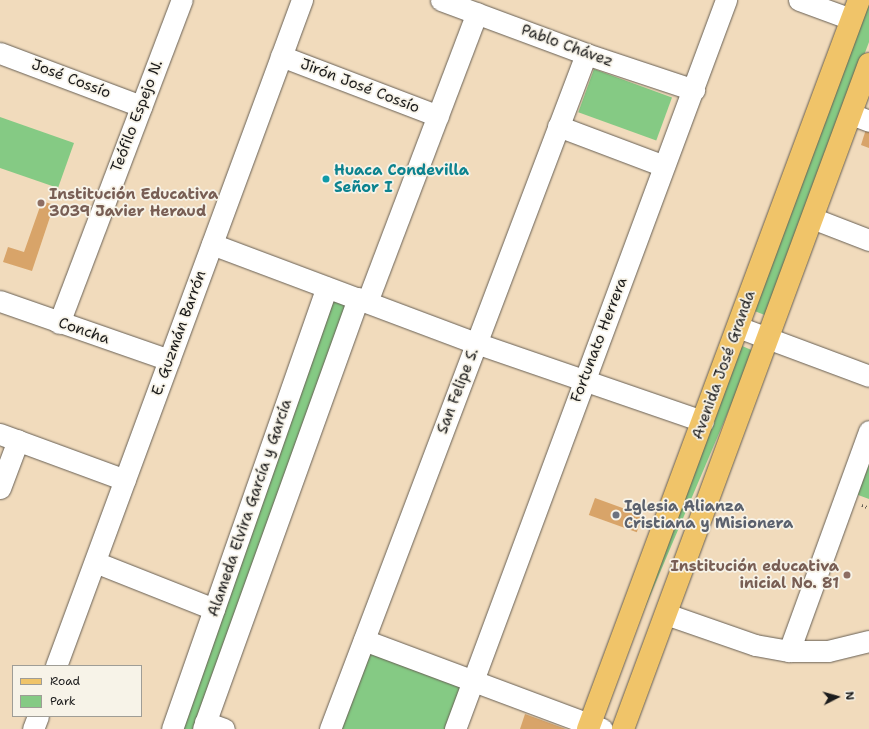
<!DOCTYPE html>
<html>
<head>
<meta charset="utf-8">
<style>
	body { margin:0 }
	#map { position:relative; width:869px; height:729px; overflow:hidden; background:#f1dbbc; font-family:"Shantell Sans",sans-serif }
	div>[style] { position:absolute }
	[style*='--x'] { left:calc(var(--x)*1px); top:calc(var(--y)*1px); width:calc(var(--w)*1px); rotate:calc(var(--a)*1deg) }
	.green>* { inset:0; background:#85ca84; transform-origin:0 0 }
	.building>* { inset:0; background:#d8a469; transform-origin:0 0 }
	.path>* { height:2.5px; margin-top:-1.25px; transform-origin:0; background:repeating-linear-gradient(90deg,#675f54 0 1px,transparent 0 4px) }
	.roads { filter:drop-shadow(0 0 1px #675f54) drop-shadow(0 0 1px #675f54) }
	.minor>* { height:21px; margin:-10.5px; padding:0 10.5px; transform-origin:10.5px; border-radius:10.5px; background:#fff }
	.major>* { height:22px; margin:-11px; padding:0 11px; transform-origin:11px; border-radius:11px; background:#f0c469 }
	.dots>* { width:11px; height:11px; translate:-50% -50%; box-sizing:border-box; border:2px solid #f7f3e8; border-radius:50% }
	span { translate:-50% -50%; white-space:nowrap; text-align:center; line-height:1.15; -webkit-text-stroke:3.5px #f7f3e8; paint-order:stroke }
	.street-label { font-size:15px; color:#1c1c1c }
	.culture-label { font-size:15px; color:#0d838f; font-weight:700 }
	.left { translate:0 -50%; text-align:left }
	.education-label { font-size:15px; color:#785e54; font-weight:700 }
	.right { translate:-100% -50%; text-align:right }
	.worship-label { font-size:15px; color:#5b616d; font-weight:700 }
	.legend { position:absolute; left:12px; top:665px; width:130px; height:52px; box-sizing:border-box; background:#f7f3e8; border:1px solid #9f9d96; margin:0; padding:5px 7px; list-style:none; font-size:12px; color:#1c1c1c }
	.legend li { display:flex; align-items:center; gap:8px; height:20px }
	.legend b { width:20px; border:1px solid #9f9d96 }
	.north { position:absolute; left:817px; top:677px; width:40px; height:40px; -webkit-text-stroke:3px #f7f3e8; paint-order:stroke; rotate:84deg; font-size:11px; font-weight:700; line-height:16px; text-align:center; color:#1c1c1c }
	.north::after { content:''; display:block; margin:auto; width:14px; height:18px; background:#1c1c1c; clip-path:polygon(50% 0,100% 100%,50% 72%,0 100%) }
</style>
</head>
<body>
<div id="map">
	<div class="green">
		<i style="clip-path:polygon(869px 0,869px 42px,767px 316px,752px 310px)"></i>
		<i style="left:594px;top:69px;width:83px;height:46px;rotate:20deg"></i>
		<i style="clip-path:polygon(0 117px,74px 143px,58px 188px,0 168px)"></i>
		<i style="clip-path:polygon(332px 293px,350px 302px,197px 729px,180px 729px)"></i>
		<i style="left:742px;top:346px;width:13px;height:377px;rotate:23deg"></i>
		<i style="clip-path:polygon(869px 444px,869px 499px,850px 492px)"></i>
		<i style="clip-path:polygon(369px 652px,464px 688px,450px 729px,340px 729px)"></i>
	</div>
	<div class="building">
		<i style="clip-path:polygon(867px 126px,869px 127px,869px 148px,861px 145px)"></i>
		<i style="clip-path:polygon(42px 201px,54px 205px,32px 271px,3px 262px,8px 247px,24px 252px)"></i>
		<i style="left:595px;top:498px;width:51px;height:18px;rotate:20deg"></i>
		<i style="clip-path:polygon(525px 714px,566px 729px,520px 729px)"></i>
	</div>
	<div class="path">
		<i style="--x:862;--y:505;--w:8;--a:23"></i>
	</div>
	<div class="roads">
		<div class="minor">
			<i style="--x:441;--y:0;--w:155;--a:20.4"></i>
			<i style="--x:586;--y:54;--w:114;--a:18.4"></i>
			<i style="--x:799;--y:0;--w:55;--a:20.1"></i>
			<i style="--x:0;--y:53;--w:151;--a:20.6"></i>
			<i style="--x:281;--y:56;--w:168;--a:20.9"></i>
			<i style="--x:851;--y:114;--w:19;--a:21"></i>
			<i style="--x:558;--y:126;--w:113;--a:20.7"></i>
			<i style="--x:812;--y:218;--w:61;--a:21.1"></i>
			<i style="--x:212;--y:244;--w:282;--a:20.6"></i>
			<i style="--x:476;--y:343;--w:240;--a:19"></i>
			<i style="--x:0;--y:301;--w:179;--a:19.2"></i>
			<i style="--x:367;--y:302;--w:309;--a:-69.2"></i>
			<i style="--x:59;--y:323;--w:346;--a:-69.2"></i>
			<i style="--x:738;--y:327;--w:140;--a:20.5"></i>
			<i style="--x:0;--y:434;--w:133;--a:20.2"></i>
			<i style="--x:0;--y:488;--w:51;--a:-69.4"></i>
			<i style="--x:95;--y:562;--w:128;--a:21.6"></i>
			<i style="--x:666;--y:614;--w:94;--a:19.2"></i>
			<i style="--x:755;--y:645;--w:35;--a:10"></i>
			<i style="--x:789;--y:651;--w:39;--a:0"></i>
			<i style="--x:828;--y:651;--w:42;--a:-13.7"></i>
			<i style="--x:364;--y:640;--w:254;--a:20.5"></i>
			<i style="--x:789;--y:651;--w:234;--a:-70"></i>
			<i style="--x:56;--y:666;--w:710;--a:-69.73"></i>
			<i style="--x:205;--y:722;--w:20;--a:20"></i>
			<i style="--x:33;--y:729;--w:14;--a:-69"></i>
			<i style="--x:172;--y:729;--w:468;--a:-70.7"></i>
			<i style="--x:203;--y:729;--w:458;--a:-70.2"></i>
			<i style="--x:330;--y:729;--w:722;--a:-69.23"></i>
			<i style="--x:455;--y:729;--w:778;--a:-69.61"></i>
		</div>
		<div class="major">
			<i style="--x:588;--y:729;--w:778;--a:-69.61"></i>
			<i style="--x:623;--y:729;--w:709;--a:-69.7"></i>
		</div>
	</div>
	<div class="dots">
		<i style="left:326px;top:179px;background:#0f9aa8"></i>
		<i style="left:41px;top:203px;background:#8d6e63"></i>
		<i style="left:616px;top:515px;background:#6b7280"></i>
		<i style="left:847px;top:575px;background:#8d6e63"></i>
	</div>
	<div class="street-label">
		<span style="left:567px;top:46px;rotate:20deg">Pablo Chávez</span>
		<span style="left:71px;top:79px;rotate:21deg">José Cossío</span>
		<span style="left:360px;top:86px;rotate:21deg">Jirón José Cossío</span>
		<span style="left:137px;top:116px;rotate:-69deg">Teófilo Espejo N.</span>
		<span style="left:84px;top:331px;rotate:19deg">Concha</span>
		<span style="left:179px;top:333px;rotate:-70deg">E. Guzmán Barrón</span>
		<span style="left:599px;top:340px;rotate:-69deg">Fortunato Herrera</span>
		<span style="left:724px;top:365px;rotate:-70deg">Avenida José Granda</span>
		<span style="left:458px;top:391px;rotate:-69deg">San Felipe S.</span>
		<span style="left:250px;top:508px;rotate:-71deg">Alameda Elvira García y García</span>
	</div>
	<div class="culture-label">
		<span class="left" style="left:334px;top:179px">Huaca Condevilla<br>Señor I</span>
	</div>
	<div class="education-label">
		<span class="left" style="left:49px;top:203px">Institución Educativa<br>3039 Javier Heraud</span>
		<span class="right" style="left:839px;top:575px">Institución educativa<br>inicial No. 81</span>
	</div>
	<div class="worship-label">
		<span class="left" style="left:624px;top:515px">Iglesia Alianza<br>Cristiana y Misionera</span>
	</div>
	<ul class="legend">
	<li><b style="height:5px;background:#f0c469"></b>Road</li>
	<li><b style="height:11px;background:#85ca84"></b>Park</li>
	</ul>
	<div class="north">N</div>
</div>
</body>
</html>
